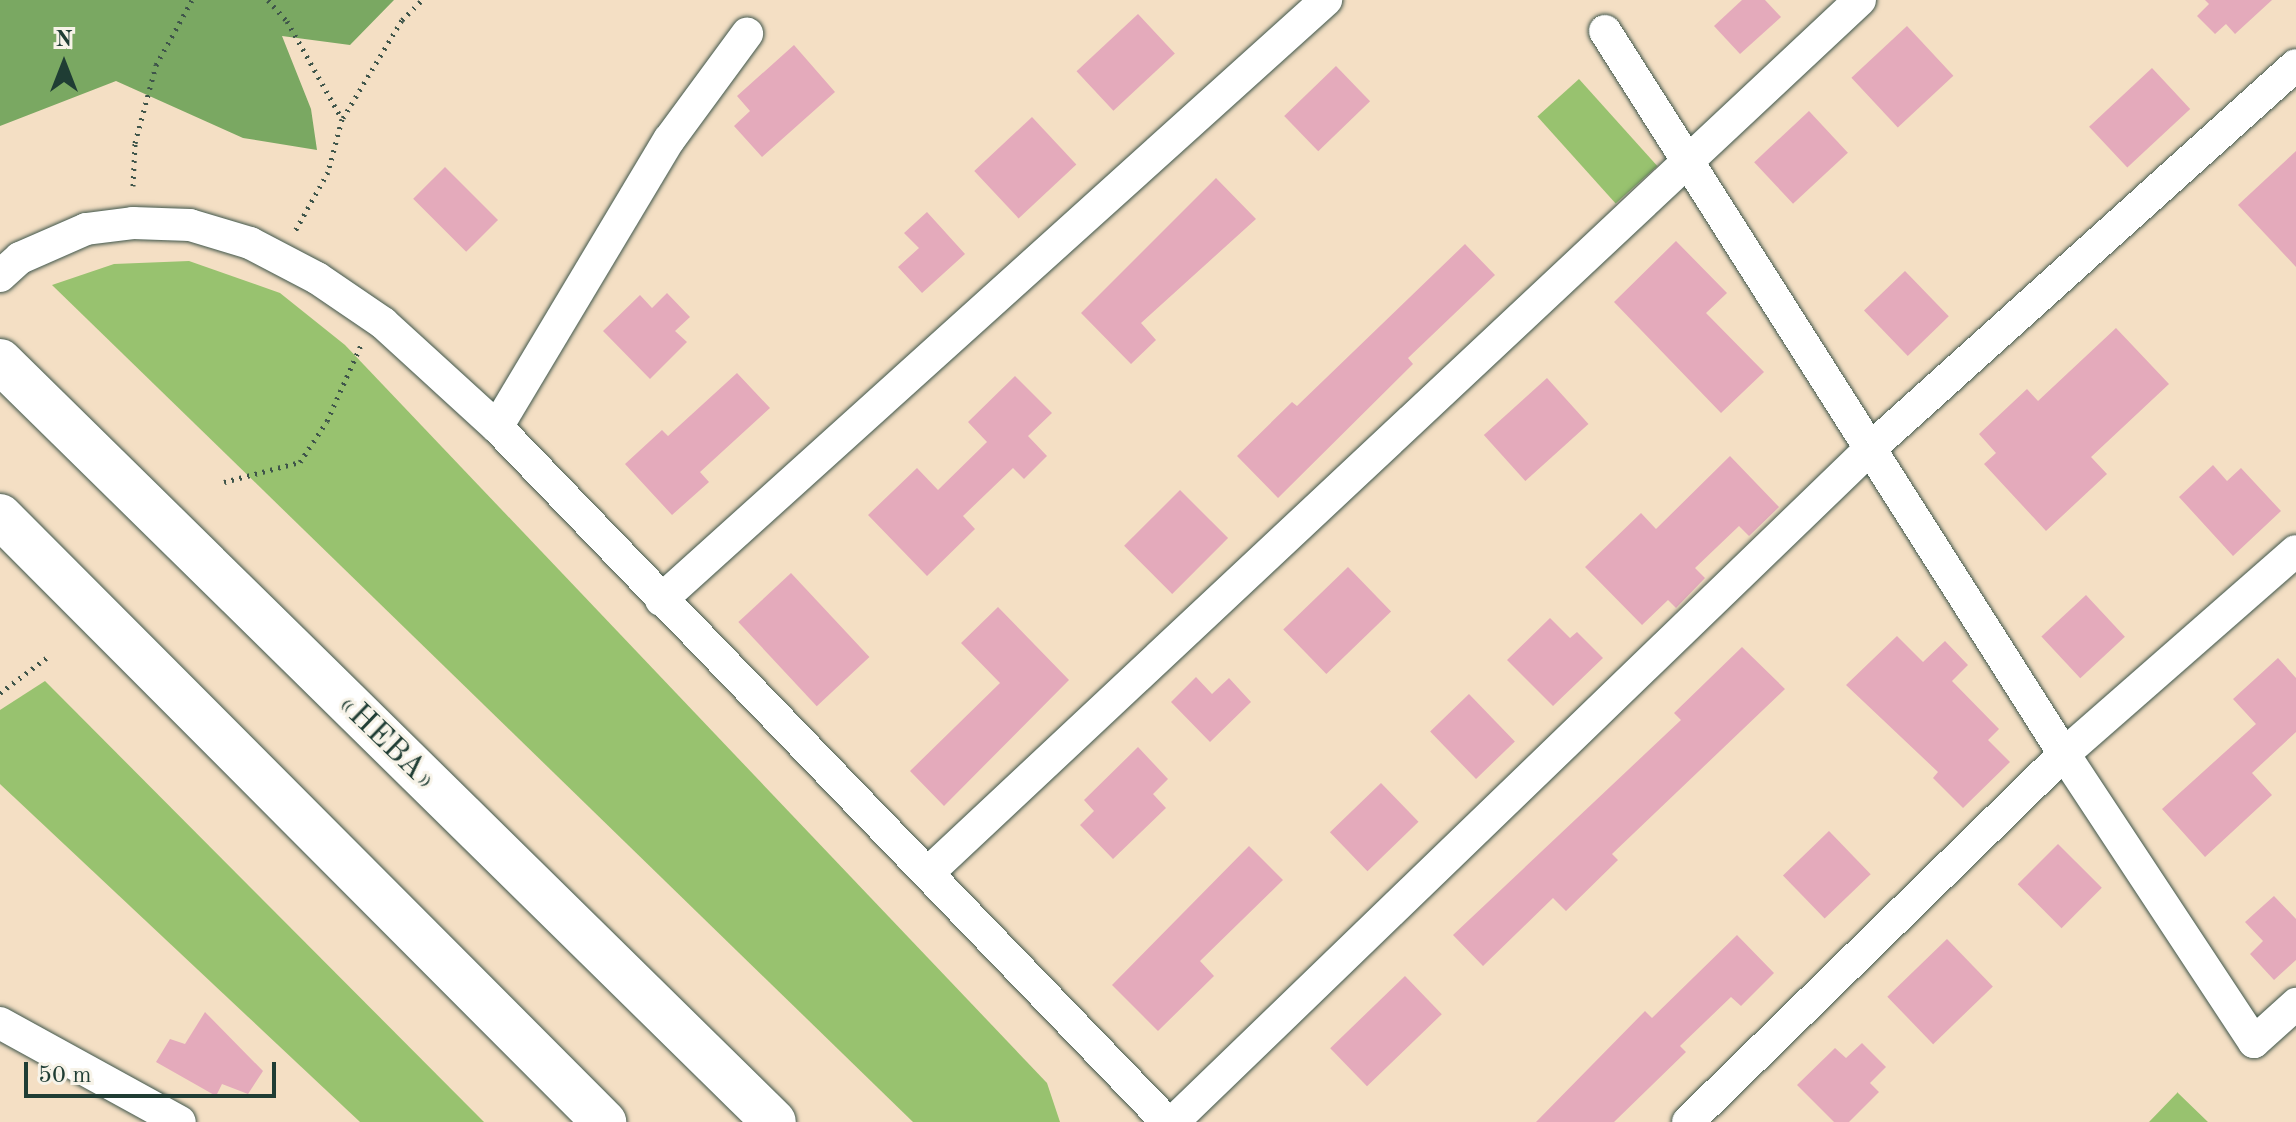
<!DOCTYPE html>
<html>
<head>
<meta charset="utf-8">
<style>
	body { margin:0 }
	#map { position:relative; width:2296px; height:1122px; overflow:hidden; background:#f4dfc4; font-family:"Old Standard TT",serif }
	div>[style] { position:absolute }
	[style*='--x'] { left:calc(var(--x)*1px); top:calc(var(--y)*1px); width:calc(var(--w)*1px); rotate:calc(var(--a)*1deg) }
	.green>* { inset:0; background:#98c26f; transform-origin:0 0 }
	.forest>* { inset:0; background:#7aa862 }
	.building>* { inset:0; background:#e4aabb; transform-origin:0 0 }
	.path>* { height:5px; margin-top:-2.5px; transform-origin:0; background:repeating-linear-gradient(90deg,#3f554a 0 2px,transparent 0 8px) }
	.roads { filter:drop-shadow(0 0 2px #3f554a) drop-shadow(0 0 2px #3f554a) }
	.minor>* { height:32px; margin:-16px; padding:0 16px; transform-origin:16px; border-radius:16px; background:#fff }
	.highway>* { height:44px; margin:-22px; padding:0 22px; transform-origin:22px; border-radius:22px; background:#fff }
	span { translate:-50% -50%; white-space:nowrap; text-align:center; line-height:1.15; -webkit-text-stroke:6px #f7f3e8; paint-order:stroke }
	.street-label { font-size:32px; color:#1f3d34 }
	.north { position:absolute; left:24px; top:24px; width:80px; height:80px; -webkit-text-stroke:6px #f7f3e8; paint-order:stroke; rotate:0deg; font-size:22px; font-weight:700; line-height:32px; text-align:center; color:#1f3d34 }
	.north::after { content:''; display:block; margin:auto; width:28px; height:36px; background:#1f3d34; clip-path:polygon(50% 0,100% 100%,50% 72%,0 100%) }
	.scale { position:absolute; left:24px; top:1062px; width:252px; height:36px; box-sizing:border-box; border:4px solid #1f3d34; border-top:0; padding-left:10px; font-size:24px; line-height:28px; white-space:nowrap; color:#1f3d34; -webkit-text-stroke:6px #f7f3e8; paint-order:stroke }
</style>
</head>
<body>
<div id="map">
	<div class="green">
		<i style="left:1579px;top:79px;width:117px;height:56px;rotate:48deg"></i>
		<i style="clip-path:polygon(189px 261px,280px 293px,345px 345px,1047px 1083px,1060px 1122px,913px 1122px,52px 285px,114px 264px)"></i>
		<i style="clip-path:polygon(45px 681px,484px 1122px,360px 1122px,0 784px,0 710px)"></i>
		<i style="clip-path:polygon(2178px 1092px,2178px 1093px,2208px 1122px,2149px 1122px)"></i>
	</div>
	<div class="forest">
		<i style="clip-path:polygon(0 0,394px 0,350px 45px,282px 36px,311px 109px,317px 150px,243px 138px,116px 81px,0 126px)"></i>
	</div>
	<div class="building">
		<i style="clip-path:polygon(1742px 0,1765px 0,1781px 17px,1740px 54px,1714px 26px)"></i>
		<i style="clip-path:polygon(2205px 0,2272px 0,2235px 34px,2226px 24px,2215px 34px,2197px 16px,2209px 4px)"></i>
		<i style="left:1138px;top:14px;width:54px;height:84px;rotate:47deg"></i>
		<i style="left:1907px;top:26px;width:68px;height:76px;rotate:47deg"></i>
		<i style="clip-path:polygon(794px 45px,835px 92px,762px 157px,734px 126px,750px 111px,737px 96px)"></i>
		<i style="left:1336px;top:66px;width:49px;height:72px;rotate:46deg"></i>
		<i style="left:2152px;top:68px;width:56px;height:86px;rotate:47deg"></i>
		<i style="left:1809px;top:111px;width:57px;height:75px;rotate:47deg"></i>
		<i style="left:1032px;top:117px;width:65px;height:79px;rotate:47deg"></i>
		<i style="clip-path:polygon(2296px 151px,2296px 267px,2238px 205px)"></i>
		<i style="left:445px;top:167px;width:75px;height:45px;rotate:45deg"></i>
		<i style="clip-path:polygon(1216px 178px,1256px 219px,1141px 323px,1156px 340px,1131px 364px,1081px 313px)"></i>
		<i style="clip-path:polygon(927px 212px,965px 254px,922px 293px,898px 267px,919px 248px,904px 233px)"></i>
		<i style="clip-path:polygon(1676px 241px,1727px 293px,1706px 313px,1764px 372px,1721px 413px,1614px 302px)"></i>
		<i style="clip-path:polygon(1465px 244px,1495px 275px,1408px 358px,1413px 364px,1278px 498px,1237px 456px,1292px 402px,1297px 406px)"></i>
		<i style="left:1905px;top:271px;width:63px;height:57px;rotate:46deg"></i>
		<i style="clip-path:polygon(667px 293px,690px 317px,675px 331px,687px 342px,650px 379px,603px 331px,640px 295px,652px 308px)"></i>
		<i style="clip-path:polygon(2116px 328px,2169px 384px,2091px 457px,2107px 474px,2046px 531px,1984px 464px,1996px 453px,1979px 434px,2027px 389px,2038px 401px)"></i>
		<i style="clip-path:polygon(737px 373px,770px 408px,700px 472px,709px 482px,672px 515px,625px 464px,662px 430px,668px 436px)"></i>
		<i style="clip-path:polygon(1015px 376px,1052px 413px,1028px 436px,1047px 456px,1024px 479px,1013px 468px,963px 516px,975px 529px,927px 576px,868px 515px,917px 468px,938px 490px,987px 442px,968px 422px)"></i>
		<i style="left:1547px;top:378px;width:62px;height:85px;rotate:48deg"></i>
		<i style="clip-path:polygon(1730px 456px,1779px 507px,1749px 536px,1739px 526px,1695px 568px,1705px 578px,1676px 608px,1668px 600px,1642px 625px,1585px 567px,1641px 513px,1656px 529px)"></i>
		<i style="clip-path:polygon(2213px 465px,2227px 481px,2241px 468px,2281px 511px,2233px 556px,2179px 497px)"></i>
		<i style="left:1180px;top:490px;width:68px;height:79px;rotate:45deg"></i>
		<i style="left:1348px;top:567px;width:62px;height:90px;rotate:46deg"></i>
		<i style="left:791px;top:573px;width:115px;height:72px;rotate:47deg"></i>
		<i style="left:2086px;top:595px;width:57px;height:61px;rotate:47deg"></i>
		<i style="clip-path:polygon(998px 607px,1069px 680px,944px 806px,910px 771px,1000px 683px,961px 643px)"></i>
		<i style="clip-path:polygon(1550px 618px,1570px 638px,1577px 632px,1603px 658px,1553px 706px,1507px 660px)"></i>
		<i style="clip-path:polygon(1897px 636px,1923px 662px,1945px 641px,1968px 665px,1952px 681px,1999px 729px,1988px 740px,2010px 762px,1963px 808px,1933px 778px,1938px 772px,1846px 685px)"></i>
		<i style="clip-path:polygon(1742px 647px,1785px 689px,1612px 854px,1618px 860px,1566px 911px,1553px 898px,1483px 966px,1453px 935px,1681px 720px,1674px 713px)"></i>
		<i style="clip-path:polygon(2278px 658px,2296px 678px,2296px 732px,2252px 773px,2272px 795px,2205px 857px,2162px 809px,2256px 724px,2233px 699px)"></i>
		<i style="clip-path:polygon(1196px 677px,1212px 694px,1229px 678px,1251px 702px,1210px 742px,1171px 702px)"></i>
		<i style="left:1469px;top:694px;width:66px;height:54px;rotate:46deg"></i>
		<i style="clip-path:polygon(1138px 747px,1168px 779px,1153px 794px,1166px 808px,1113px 859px,1080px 825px,1094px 811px,1084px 800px)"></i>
		<i style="left:1381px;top:783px;width:54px;height:71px;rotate:46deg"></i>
		<i style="left:1829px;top:831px;width:60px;height:64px;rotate:46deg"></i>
		<i style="left:2058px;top:844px;width:62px;height:57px;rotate:45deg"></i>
		<i style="clip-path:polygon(1249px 846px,1283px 880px,1200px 961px,1214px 976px,1158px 1031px,1112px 985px)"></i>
		<i style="clip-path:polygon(2274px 896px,2296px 919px,2296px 960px,2274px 980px,2250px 954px,2263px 941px,2245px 922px)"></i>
		<i style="clip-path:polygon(1737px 935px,1774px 973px,1741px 1006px,1731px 997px,1680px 1046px,1686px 1052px,1614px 1122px,1536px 1122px,1645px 1011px,1652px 1018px)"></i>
		<i style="left:1947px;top:939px;width:66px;height:83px;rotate:46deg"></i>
		<i style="left:1405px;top:976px;width:53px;height:104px;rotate:46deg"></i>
		<i style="clip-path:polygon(205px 1012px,263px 1071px,248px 1094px,222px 1084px,216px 1096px,156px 1062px,170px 1039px,185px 1044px)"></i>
		<i style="clip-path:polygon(1862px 1043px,1886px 1067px,1870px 1083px,1879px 1092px,1849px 1122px,1834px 1122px,1797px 1085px,1835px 1048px,1846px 1058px)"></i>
	</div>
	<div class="path">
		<i style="--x:268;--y:0;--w:28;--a:48"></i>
		<i style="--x:287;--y:21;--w:112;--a:60.7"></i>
		<i style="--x:342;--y:119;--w:55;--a:104.8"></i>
		<i style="--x:328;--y:172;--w:68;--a:119.2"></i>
		<i style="--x:343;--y:118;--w:114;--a:-59"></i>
		<i style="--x:402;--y:20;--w:28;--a:-45"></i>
		<i style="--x:133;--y:186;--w:43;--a:-87.3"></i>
		<i style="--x:135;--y:143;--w:81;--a:-74.9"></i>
		<i style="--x:156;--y:65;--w:74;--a:-61"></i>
		<i style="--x:224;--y:482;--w:79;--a:-14.7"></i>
		<i style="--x:300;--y:462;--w:49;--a:-56.6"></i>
		<i style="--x:327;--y:421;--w:83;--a:-65.9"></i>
		<i style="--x:0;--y:693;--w:61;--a:-37.1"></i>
	</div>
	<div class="roads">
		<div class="minor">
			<i style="--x:1605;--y:31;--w:856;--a:57.59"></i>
			<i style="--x:2064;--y:754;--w:345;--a:56.6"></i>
			<i style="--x:2254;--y:1042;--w:57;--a:-42.1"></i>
			<i style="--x:0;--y:276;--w:27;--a:-42"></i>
			<i style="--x:20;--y:258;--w:72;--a:-23.7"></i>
			<i style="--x:86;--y:229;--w:47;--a:-7.3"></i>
			<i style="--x:133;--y:223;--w:57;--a:2"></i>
			<i style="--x:190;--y:225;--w:63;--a:16.7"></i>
			<i style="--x:250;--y:243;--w:76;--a:27.6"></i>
			<i style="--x:317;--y:278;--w:80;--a:34.3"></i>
			<i style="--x:383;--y:323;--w:154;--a:42.4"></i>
			<i style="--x:497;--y:427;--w:965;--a:46.05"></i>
			<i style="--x:497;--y:427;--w:335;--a:-59.1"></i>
			<i style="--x:669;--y:140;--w:132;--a:-53.7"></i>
			<i style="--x:661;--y:600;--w:896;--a:-42.06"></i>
			<i style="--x:928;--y:873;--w:1277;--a:-43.13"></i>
			<i style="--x:0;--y:1023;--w:205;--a:28.8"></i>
			<i style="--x:1173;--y:1122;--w:973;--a:-44"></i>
			<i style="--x:1873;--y:446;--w:569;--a:-42.01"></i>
			<i style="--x:1688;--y:1122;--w:526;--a:-44.38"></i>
			<i style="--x:2064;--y:754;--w:308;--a:-41.2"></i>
		</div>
		<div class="highway">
			<i style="--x:0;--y:361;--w:1085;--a:44.51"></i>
			<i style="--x:0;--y:516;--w:856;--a:45.09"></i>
		</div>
	</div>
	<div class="street-label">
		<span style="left:386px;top:743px;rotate:44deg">«НЕВА»</span>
	</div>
	<div class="north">N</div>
	<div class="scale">50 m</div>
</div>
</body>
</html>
